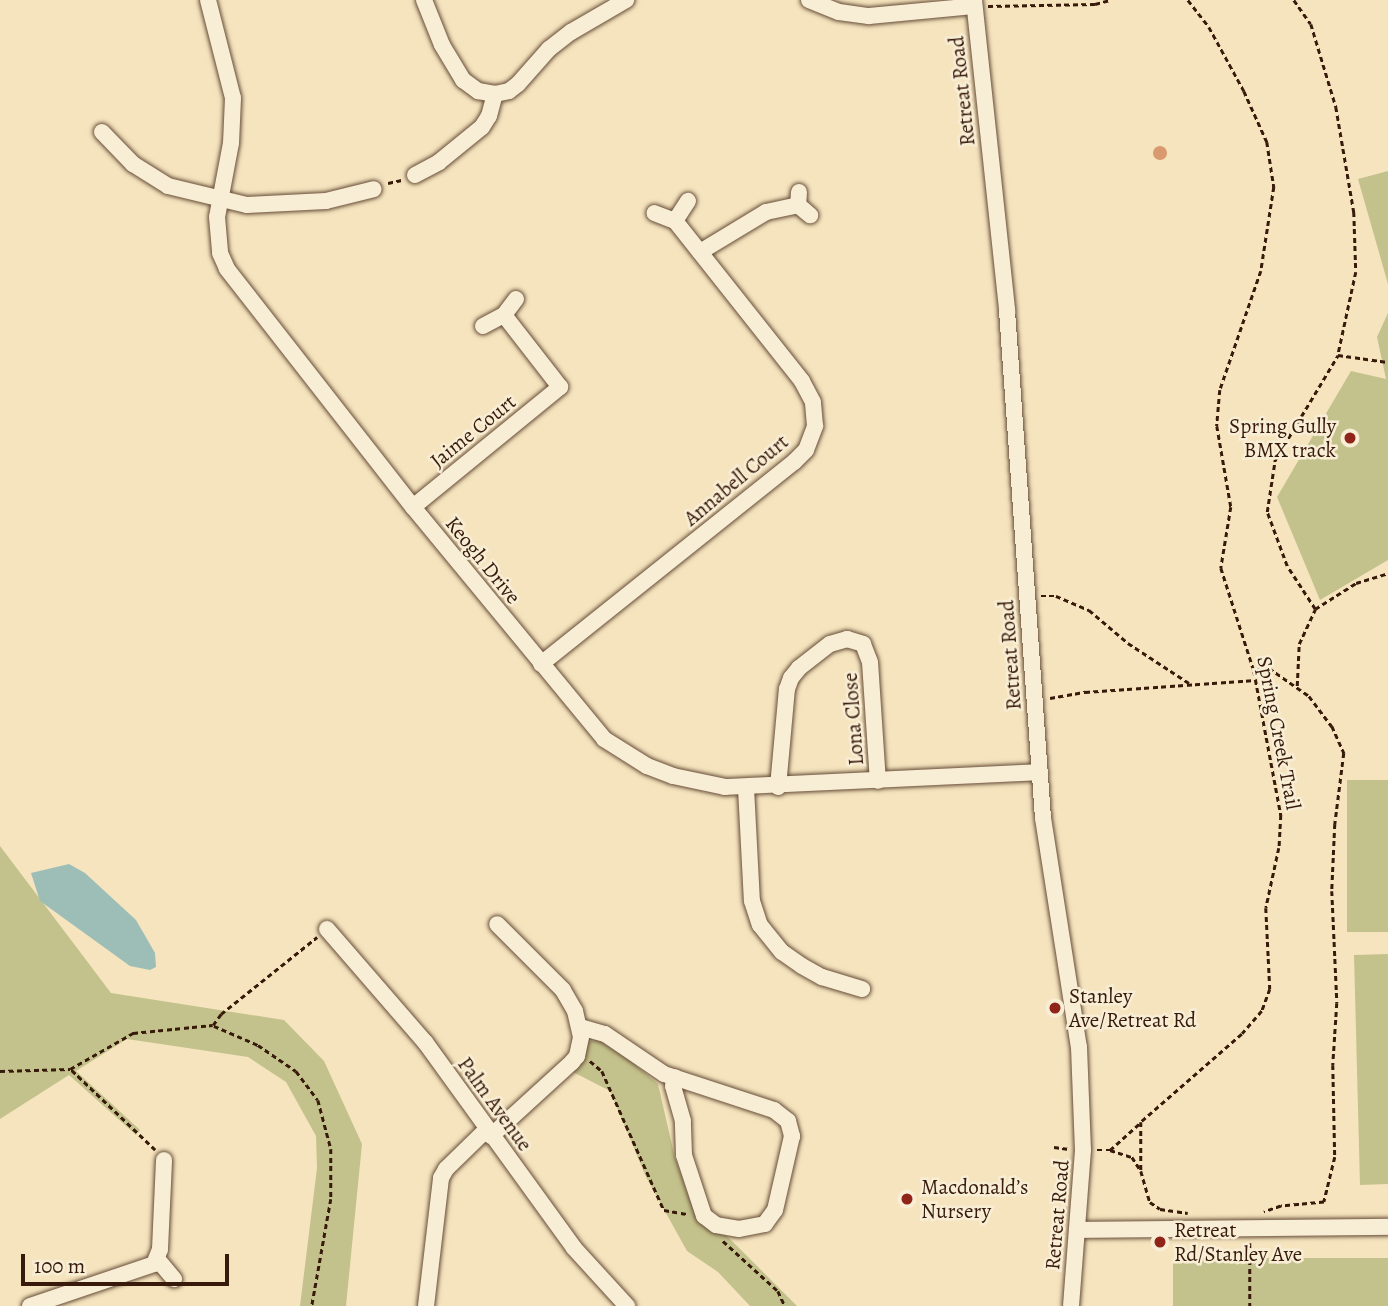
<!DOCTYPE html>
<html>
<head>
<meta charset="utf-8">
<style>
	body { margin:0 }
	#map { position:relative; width:1388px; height:1306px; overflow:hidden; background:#f5e4be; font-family:Alegreya,serif }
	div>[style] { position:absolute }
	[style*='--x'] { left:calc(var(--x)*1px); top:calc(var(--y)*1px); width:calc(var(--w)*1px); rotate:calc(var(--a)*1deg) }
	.green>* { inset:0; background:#c4c28c; transform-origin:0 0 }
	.water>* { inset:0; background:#9dbeb7 }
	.building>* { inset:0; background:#d9986d }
	.round { border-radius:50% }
	.path>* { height:2.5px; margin-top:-1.25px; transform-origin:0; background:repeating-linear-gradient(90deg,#371a0a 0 5px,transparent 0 8.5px) }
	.roads { filter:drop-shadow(0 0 2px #664c37) drop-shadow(0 0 2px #664c37) }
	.minor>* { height:16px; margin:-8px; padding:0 8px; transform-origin:8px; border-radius:8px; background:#f8edd5 }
	.dots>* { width:19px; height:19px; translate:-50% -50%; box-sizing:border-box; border:4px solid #f8edd5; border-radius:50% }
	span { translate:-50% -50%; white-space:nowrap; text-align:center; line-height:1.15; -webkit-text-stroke:5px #f8edd5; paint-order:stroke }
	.street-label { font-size:21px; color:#371a0a }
	.poi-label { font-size:21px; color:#371a0a }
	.right { translate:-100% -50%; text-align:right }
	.left { translate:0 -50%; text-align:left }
	.scale { position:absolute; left:21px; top:1254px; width:208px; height:32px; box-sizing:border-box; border:4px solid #371a0a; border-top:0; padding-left:9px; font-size:21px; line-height:24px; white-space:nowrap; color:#371a0a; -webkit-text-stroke:5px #f8edd5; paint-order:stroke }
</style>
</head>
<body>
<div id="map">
	<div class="green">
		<i style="clip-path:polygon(1388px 171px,1388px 284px,1358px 179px)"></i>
		<i style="clip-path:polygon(1388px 313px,1388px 560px,1320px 600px,1277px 497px,1351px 371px,1386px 379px,1377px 337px)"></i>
		<i style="left:1347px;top:780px;width:41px;height:152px"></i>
		<i style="clip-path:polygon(0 846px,111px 993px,284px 1020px,324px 1061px,362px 1144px,346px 1306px,300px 1306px,317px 1168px,316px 1136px,286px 1082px,248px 1057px,127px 1039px,76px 1071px,140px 1130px,136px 1135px,69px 1075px,0 1119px)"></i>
		<i style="clip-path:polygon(1388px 954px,1388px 1184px,1360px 1185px,1354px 955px)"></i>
		<i style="clip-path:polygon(597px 1039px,612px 1046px,658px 1084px,675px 1158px,696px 1216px,710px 1230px,727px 1236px,797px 1306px,750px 1306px,718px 1272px,687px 1251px,646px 1177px,610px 1091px,573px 1072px,587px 1043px)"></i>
		<i style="left:1388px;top:1258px;width:48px;height:215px;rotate:90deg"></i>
	</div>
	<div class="water">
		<i style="clip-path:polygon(69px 864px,85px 873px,136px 920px,155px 953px,156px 967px,150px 970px,130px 966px,40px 901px,31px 873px)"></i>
	</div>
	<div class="building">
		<i class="round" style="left:1153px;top:146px;width:14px;height:14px"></i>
	</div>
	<div class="path">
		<i style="--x:1188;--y:0;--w:34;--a:52"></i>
		<i style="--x:1209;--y:27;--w:73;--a:61.3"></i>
		<i style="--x:1244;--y:91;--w:56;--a:65.7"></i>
		<i style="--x:1267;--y:142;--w:46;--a:81.2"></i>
		<i style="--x:1274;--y:187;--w:85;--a:98.8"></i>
		<i style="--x:1261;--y:271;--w:126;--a:109"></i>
		<i style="--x:1220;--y:390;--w:36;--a:95"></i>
		<i style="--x:1217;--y:426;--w:82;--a:80.2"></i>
		<i style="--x:1231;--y:507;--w:62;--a:99.3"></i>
		<i style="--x:1221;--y:568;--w:108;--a:72.2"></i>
		<i style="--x:1254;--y:671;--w:147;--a:79.4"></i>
		<i style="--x:1281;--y:815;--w:33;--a:93"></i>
		<i style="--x:1279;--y:848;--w:61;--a:102.2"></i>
		<i style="--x:1266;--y:908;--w:81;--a:87.2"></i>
		<i style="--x:1270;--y:989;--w:23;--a:110"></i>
		<i style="--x:1262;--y:1011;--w:30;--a:131"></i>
		<i style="--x:1242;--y:1034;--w:134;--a:138.9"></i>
		<i style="--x:1141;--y:1122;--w:49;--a:90"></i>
		<i style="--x:1141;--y:1171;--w:32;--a:74"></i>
		<i style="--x:1150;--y:1202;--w:12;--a:35"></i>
		<i style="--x:1160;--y:1209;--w:28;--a:8"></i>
		<i style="--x:1294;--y:0;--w:29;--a:55"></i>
		<i style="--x:1311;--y:24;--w:87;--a:73.2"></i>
		<i style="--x:1336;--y:107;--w:107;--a:80.3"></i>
		<i style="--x:1354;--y:212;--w:60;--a:88.1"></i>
		<i style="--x:1356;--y:272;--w:85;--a:102.2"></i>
		<i style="--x:988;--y:6;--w:107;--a:-1.1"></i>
		<i style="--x:1095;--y:4;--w:16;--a:-15"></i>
		<i style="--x:388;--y:183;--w:14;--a:-12"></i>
		<i style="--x:1041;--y:596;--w:15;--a:0"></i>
		<i style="--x:1056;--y:596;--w:36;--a:23"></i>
		<i style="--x:1089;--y:610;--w:51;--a:40.2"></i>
		<i style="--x:1128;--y:643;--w:73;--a:33.3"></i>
		<i style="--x:1315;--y:609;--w:51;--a:-123.1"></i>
		<i style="--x:1287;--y:566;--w:58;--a:-110.3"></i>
		<i style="--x:1267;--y:512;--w:53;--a:-81.3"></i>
		<i style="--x:1275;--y:460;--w:122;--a:-59"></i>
		<i style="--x:1338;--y:355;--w:50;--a:8"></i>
		<i style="--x:1255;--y:670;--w:14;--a:-8"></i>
		<i style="--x:1269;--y:668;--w:49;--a:35"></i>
		<i style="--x:1309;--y:696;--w:38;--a:53"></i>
		<i style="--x:1332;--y:726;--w:30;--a:66"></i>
		<i style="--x:1344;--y:753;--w:72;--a:97.2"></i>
		<i style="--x:1335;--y:824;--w:67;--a:92.6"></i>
		<i style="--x:1332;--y:891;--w:112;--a:87.4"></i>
		<i style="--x:1337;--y:1003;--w:62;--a:93.7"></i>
		<i style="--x:1333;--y:1065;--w:92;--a:88.8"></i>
		<i style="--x:1335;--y:1157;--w:46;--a:103.7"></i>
		<i style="--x:1324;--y:1202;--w:43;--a:174.7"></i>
		<i style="--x:1281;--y:1206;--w:18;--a:161"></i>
		<i style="--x:1297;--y:686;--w:42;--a:-87.3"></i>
		<i style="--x:1299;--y:644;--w:38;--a:-65"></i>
		<i style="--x:1315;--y:609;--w:49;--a:-32.4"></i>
		<i style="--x:1356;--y:583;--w:34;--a:-17"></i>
		<i style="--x:1050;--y:698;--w:36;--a:-10"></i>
		<i style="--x:1085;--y:692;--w:171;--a:-4"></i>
		<i style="--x:214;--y:1026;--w:48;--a:23.4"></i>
		<i style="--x:258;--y:1045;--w:46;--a:34.4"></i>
		<i style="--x:296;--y:1071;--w:36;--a:53"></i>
		<i style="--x:318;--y:1100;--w:51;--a:75.1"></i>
		<i style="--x:331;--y:1149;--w:50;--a:90"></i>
		<i style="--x:331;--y:1199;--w:109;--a:100.1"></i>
		<i style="--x:590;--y:1061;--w:16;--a:40"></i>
		<i style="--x:602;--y:1071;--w:152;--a:66"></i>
		<i style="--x:664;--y:1210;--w:23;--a:10"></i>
		<i style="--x:0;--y:1071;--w:70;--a:-1.6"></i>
		<i style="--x:1054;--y:1147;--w:15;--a:8"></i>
		<i style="--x:155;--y:1150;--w:117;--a:-136.4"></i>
		<i style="--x:70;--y:1069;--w:73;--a:-29.7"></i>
		<i style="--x:133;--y:1033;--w:80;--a:-5.7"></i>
		<i style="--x:213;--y:1025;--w:14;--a:-54"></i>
		<i style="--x:221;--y:1014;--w:123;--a:-38.7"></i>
		<i style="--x:1097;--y:1150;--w:13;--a:0"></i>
		<i style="--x:1110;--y:1150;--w:23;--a:18"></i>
		<i style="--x:1132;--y:1157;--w:17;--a:57"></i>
		<i style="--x:1110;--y:1150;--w:42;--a:-42.1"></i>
		<i style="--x:723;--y:1241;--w:74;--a:42.3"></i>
		<i style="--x:778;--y:1291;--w:17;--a:65"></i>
		<i style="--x:1250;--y:1243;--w:63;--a:90"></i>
	</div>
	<div class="roads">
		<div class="minor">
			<i style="--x:208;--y:0;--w:101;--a:75.7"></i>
			<i style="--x:233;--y:98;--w:45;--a:92.5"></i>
			<i style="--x:231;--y:143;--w:75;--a:100.7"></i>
			<i style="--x:217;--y:217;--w:36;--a:85"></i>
			<i style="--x:220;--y:253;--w:17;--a:66"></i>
			<i style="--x:227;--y:269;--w:302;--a:52"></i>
			<i style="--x:413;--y:507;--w:301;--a:50.5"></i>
			<i style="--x:604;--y:739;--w:51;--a:32.1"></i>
			<i style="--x:647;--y:766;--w:28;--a:21"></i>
			<i style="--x:673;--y:776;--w:53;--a:11.9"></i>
			<i style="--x:725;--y:787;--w:315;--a:-2.7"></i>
			<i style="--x:424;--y:0;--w:48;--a:68.2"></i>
			<i style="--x:442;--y:45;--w:41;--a:59"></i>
			<i style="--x:463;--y:80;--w:19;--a:36"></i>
			<i style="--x:478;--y:91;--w:17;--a:10"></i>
			<i style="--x:495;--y:94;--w:14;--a:-12"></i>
			<i style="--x:509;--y:91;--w:11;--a:-38"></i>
			<i style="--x:518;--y:84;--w:47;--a:-48.5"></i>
			<i style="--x:549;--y:49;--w:28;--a:-38"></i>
			<i style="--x:571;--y:32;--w:64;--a:-30.2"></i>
			<i style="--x:809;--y:0;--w:32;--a:22"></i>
			<i style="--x:839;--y:12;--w:30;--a:8"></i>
			<i style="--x:869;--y:16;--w:105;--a:-5.4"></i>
			<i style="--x:974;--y:0;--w:313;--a:83.9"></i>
			<i style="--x:1007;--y:311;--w:508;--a:85.94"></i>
			<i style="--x:1043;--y:818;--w:232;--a:81.1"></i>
			<i style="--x:1079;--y:1047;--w:103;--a:87.8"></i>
			<i style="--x:1083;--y:1150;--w:156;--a:94.4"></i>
			<i style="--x:102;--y:132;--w:45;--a:45.9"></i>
			<i style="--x:133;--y:164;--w:41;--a:32.2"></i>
			<i style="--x:168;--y:186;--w:81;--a:13.5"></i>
			<i style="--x:247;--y:205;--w:79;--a:-2.9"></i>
			<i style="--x:326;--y:201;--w:49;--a:-14"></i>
			<i style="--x:415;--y:175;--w:27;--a:-28"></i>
			<i style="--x:439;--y:162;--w:55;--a:-39.1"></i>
			<i style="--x:482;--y:127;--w:13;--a:-58"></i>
			<i style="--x:489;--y:116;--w:23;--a:-75"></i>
			<i style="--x:799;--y:192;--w:13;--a:94"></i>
			<i style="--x:798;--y:205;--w:16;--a:40"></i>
			<i style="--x:675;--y:221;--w:24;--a:-57"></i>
			<i style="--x:700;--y:252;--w:77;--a:-31.2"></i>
			<i style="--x:766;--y:212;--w:33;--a:-12"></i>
			<i style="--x:483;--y:326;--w:24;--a:-28"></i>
			<i style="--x:504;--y:315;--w:20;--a:-53"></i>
			<i style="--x:413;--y:507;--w:190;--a:-39.2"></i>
			<i style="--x:560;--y:387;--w:91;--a:-127.9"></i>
			<i style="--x:541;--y:664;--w:324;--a:-38.6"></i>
			<i style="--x:794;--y:462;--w:17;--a:-45"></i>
			<i style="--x:806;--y:450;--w:26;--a:-69"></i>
			<i style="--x:815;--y:426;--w:24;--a:-95"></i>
			<i style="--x:813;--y:402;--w:24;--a:-118"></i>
			<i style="--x:802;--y:381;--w:204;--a:-128.4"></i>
			<i style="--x:675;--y:221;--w:22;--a:-159"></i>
			<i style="--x:778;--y:787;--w:98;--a:-84.8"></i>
			<i style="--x:787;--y:689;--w:12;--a:-70"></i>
			<i style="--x:791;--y:678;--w:13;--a:-51"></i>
			<i style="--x:799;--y:668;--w:39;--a:-38"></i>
			<i style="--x:830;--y:644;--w:18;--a:-16"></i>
			<i style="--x:847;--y:639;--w:17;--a:17"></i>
			<i style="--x:863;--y:644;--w:19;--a:69"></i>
			<i style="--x:870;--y:662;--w:119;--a:86.2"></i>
			<i style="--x:746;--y:788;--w:113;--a:87"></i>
			<i style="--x:752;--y:901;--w:25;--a:72"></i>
			<i style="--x:760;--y:925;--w:35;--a:51"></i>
			<i style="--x:782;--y:952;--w:24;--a:35"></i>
			<i style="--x:802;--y:966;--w:23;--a:29"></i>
			<i style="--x:822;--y:977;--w:42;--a:16.7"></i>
			<i style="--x:327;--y:929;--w:150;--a:49.1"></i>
			<i style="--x:425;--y:1042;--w:254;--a:54.1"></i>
			<i style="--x:574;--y:1248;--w:79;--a:47.6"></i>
			<i style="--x:580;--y:1027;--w:26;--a:16"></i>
			<i style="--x:605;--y:1034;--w:71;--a:34.1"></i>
			<i style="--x:664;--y:1074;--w:116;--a:18.1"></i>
			<i style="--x:774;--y:1110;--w:18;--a:38"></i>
			<i style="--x:788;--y:1121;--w:16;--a:75"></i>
			<i style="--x:792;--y:1136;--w:76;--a:102.9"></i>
			<i style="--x:775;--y:1210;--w:17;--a:126"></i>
			<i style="--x:765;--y:1224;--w:26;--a:169"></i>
			<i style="--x:739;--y:1229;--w:23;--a:-170"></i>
			<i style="--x:716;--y:1225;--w:15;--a:-143"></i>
			<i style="--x:704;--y:1216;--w:64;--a:-108.2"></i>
			<i style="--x:684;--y:1155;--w:34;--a:-92"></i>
			<i style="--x:683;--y:1121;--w:36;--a:-106"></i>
			<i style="--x:673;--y:1086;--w:9;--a:-77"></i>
			<i style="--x:491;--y:1136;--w:110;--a:-42.4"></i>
			<i style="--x:572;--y:1062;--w:8;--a:-50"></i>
			<i style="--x:577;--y:1056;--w:19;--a:-78"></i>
			<i style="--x:581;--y:1037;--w:27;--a:-103"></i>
			<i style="--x:575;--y:1011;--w:24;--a:-120"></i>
			<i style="--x:563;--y:990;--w:93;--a:-135"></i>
			<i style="--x:1078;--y:1230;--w:310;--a:-0.6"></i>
			<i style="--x:158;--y:1260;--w:25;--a:50"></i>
			<i style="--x:30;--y:1306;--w:131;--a:-18.7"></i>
			<i style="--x:154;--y:1264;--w:16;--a:-68"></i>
			<i style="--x:160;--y:1249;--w:89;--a:-87.4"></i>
			<i style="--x:426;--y:1306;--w:129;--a:-83.3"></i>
			<i style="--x:441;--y:1178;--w:10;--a:-61"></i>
			<i style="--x:446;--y:1169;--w:57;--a:-44.3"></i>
		</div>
	</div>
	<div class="dots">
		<i style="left:1350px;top:438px;background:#8f2418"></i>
		<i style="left:1055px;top:1008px;background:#8f2418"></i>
		<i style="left:907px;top:1199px;background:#8f2418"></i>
		<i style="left:1160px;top:1242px;background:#8f2418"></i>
	</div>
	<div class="street-label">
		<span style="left:962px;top:91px;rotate:-96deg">Retreat Road</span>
		<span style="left:473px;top:431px;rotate:-39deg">Jaime Court</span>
		<span style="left:736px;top:480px;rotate:-40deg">Annabell Court</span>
		<span style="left:483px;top:560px;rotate:51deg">Keogh Drive</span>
		<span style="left:1010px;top:655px;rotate:-94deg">Retreat Road</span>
		<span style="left:853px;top:719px;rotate:-94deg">Lona Close</span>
		<span style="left:1279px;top:733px;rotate:79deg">Spring Creek Trail</span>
		<span style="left:495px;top:1104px;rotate:54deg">Palm Avenue</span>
		<span style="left:1057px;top:1215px;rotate:-85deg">Retreat Road</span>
	</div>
	<div class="poi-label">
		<span class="right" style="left:1336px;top:438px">Spring Gully<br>BMX track</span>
		<span class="left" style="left:1069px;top:1008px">Stanley<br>Ave/Retreat Rd</span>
		<span class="left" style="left:921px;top:1199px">Macdonald’s<br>Nursery</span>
		<span class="left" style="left:1174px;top:1242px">Retreat<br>Rd/Stanley Ave</span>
	</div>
	<div class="scale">100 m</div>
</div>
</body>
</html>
